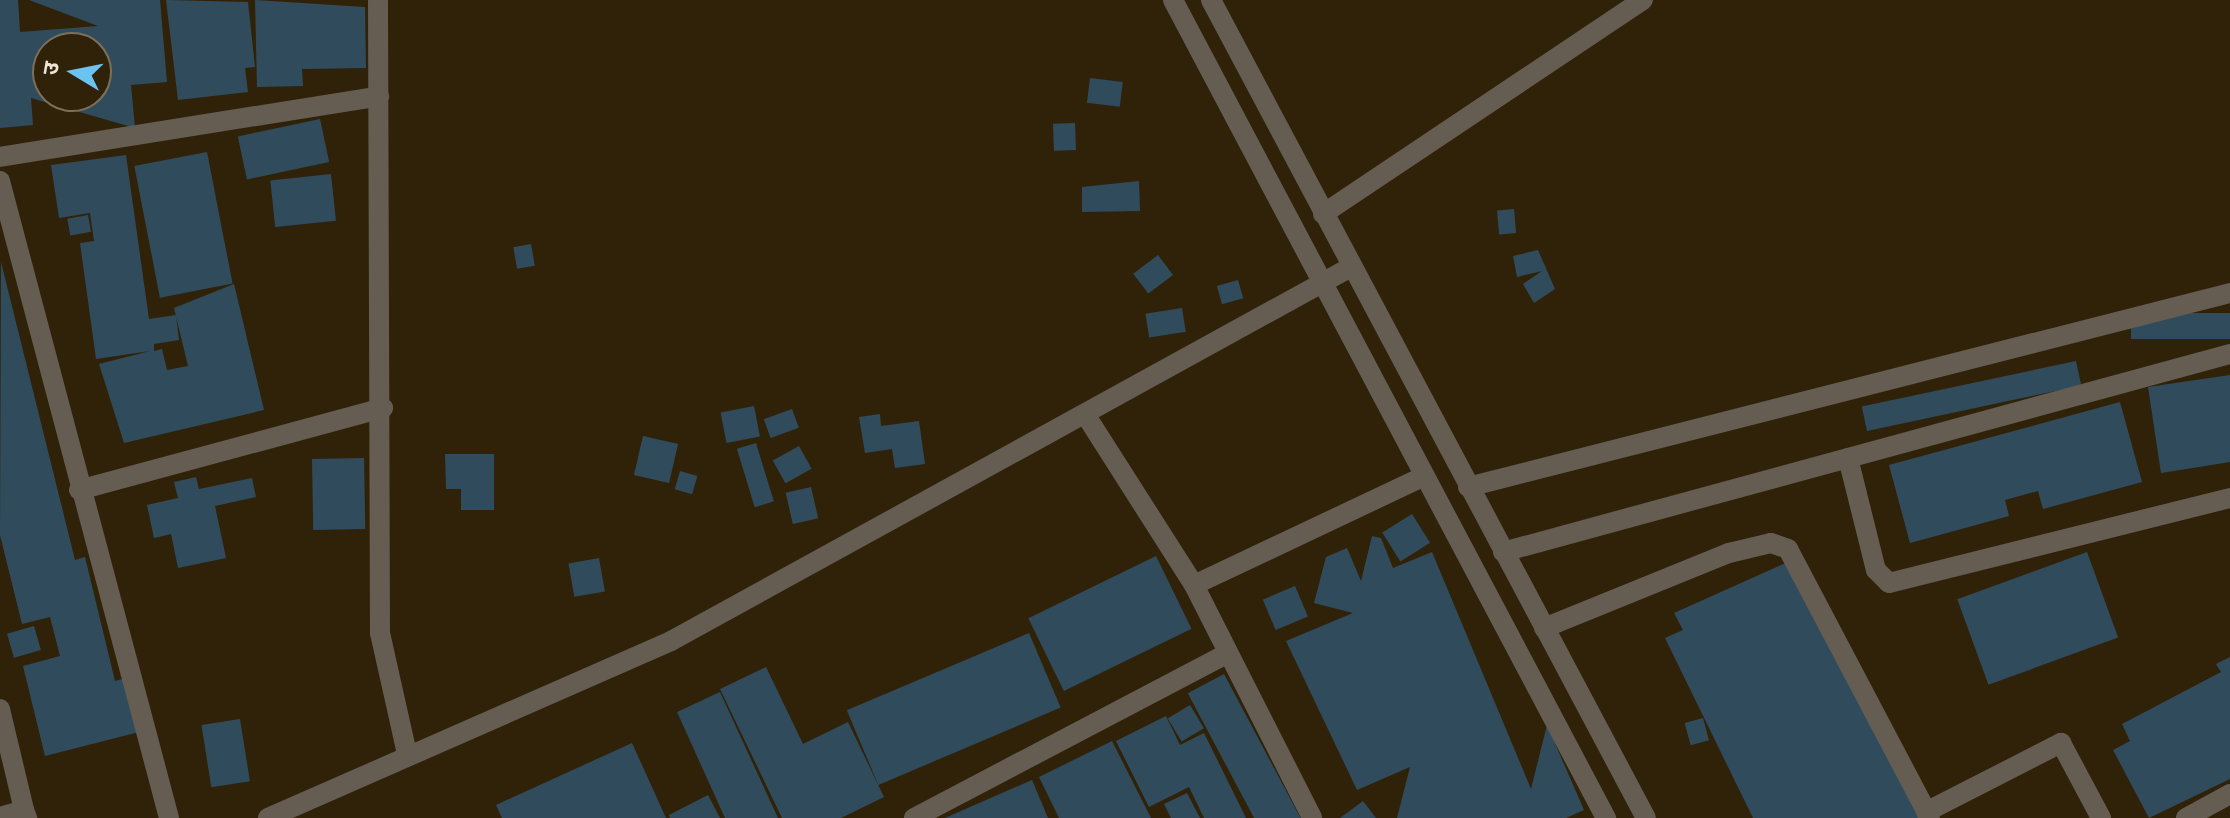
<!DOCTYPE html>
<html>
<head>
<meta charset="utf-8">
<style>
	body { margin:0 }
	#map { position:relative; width:2230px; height:818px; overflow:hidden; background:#302209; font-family:Raleway,"Noto Sans Devanagari",sans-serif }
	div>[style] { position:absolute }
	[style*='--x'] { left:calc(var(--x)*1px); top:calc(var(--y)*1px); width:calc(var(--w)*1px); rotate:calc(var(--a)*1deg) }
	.building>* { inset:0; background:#304c5c; transform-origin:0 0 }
	.minor>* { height:20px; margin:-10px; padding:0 10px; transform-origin:10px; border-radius:10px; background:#655d52 }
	span { translate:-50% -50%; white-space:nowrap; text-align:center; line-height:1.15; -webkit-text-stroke:6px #302209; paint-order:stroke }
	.north { position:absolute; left:32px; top:32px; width:80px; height:80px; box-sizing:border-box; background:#302209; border:2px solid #7c705b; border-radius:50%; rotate:280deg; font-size:22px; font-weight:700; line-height:32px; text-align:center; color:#ede4d5 }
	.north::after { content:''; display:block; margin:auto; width:28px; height:36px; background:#6bc3f2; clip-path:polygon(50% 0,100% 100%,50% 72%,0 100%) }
</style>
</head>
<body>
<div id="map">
	<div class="building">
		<i style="clip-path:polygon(evenodd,0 0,18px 0,20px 32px,98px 26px,29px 0,160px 0,167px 82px,131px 85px,135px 128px,31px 98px,33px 125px,0 128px,0 0,48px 48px,96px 48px,96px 96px,48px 96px,48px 48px)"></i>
		<i style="clip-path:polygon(166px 0,248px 2px,255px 67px,245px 68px,248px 92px,178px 100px)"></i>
		<i style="clip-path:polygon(255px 0,365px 7px,366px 68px,302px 69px,303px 86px,257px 87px)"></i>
		<i style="left:1090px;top:78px;width:33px;height:25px;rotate:7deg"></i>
		<i style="left:320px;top:119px;width:44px;height:84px;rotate:78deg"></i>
		<i style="left:1075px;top:123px;width:27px;height:22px;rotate:88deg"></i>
		<i style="left:207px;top:152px;width:134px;height:74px;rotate:79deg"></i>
		<i style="clip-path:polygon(126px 155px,149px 319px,176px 315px,179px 340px,154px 344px,154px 351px,162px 349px,167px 370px,188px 366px,174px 308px,234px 284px,264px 410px,124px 443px,99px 364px,150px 351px,96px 359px,80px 243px,94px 241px,90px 213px,59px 218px,51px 165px)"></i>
		<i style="left:331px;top:174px;width:47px;height:61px;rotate:84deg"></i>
		<i style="clip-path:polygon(1139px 181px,1140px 211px,1082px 212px,1082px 187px)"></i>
		<i style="left:1514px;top:209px;width:24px;height:17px;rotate:85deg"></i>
		<i style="left:88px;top:215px;width:17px;height:21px;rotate:80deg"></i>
		<i style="left:531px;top:244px;width:22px;height:18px;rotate:80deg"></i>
		<i style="clip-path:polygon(1538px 250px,1555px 289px,1534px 303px,1523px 284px,1542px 271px,1517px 277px,1513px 256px)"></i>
		<i style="left:1158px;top:255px;width:25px;height:31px;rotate:53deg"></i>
		<i style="clip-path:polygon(1px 262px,75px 560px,85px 557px,115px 681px,126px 678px,139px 732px,45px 756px,23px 666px,60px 656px,50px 617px,22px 624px,0 535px)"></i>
		<i style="left:1238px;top:280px;width:19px;height:22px;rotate:74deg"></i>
		<i style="left:1182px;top:308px;width:24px;height:37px;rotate:81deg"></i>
		<i style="left:2230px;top:313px;width:26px;height:99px;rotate:90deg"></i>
		<i style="left:2076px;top:361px;width:25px;height:219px;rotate:78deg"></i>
		<i style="clip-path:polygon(2230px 375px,2230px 462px,2161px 473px,2148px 387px)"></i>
		<i style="clip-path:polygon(2120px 402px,2142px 482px,2043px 509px,2038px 491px,2005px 500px,2009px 516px,1910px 543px,1889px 465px)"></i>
		<i style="left:754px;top:406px;width:31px;height:34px;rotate:79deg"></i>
		<i style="left:792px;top:409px;width:20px;height:30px;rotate:70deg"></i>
		<i style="clip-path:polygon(880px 414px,881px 426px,919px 421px,925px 464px,895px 468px,892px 449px,865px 453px,859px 417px)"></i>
		<i style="left:643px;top:436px;width:36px;height:40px;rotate:13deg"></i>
		<i style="left:756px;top:443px;width:61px;height:20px;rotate:73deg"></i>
		<i style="left:799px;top:446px;width:26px;height:30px;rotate:61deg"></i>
		<i style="clip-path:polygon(445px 454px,494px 454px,494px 510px,461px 510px,461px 489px,446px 489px)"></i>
		<i style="left:364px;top:458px;width:71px;height:52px;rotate:89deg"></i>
		<i style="left:680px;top:471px;width:18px;height:19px;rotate:16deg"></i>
		<i style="clip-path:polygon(196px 477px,199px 489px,252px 478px,256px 497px,215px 506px,226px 558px,178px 568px,171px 534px,154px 538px,147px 505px,178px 498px,174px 482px)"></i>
		<i style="left:811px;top:487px;width:32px;height:26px;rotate:77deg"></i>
		<i style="left:1412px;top:514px;width:34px;height:35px;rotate:58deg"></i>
		<i style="clip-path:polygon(1372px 536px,1381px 538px,1393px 568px,1432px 552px,1531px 789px,1547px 725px,1584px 810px,1566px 818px,1397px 818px,1410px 767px,1357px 790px,1286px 641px,1353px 613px,1314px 603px,1326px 557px,1347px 548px,1361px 581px)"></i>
		<i style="left:2087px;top:552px;width:91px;height:138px;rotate:70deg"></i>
		<i style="left:1156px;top:556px;width:81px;height:142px;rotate:64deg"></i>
		<i style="left:599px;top:558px;width:34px;height:31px;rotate:80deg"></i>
		<i style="clip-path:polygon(1788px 562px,1923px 818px,1753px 818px,1665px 638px,1683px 630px,1674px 613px)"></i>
		<i style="left:1295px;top:586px;width:33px;height:35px;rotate:67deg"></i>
		<i style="left:34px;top:626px;width:25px;height:28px;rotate:74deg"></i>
		<i style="left:1029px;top:633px;width:81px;height:198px;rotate:67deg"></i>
		<i style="clip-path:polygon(2230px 657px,2230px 779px,2149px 818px,2113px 750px,2130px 741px,2122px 724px,2221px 672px,2216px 664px)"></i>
		<i style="clip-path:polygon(766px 667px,803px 744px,848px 722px,884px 797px,841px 818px,782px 818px,720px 689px)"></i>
		<i style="left:1224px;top:674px;width:163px;height:41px;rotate:62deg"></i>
		<i style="clip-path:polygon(720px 692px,778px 818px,725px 818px,677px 712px)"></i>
		<i style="left:1190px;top:705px;width:27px;height:26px;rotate:59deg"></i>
		<i style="clip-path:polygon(1166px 716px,1180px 745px,1204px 733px,1246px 818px,1204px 818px,1189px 787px,1149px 807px,1116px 741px)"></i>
		<i style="left:1703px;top:718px;width:23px;height:19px;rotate:75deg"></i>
		<i style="left:240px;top:719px;width:63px;height:39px;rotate:81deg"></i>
		<i style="clip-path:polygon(1112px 741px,1151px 818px,1059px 818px,1039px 777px)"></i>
		<i style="clip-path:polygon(632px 743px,666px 818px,502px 818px,496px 805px)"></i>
		<i style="clip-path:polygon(1032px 780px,1048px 818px,945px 818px)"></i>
		<i style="clip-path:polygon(1187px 793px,1200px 818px,1171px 818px,1164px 804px)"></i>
		<i style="clip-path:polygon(708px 795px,720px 818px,670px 818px,669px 815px)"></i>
		<i style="clip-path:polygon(1363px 801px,1376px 818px,1340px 818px)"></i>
	</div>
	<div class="minor">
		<i style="--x:378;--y:0;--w:633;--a:89.82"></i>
		<i style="--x:380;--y:633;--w:124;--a:77.4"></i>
		<i style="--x:1173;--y:0;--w:926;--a:62.11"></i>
		<i style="--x:1211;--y:0;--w:926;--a:62"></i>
		<i style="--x:0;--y:157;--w:384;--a:-9.1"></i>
		<i style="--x:0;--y:181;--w:659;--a:75.14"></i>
		<i style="--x:1323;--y:214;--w:385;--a:-33.8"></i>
		<i style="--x:1085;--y:414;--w:203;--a:57.5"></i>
		<i style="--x:1194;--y:585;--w:261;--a:63.1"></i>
		<i style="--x:1848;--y:458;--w:115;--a:76"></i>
		<i style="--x:1876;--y:570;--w:18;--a:45"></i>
		<i style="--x:1889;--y:583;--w:351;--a:-14"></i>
		<i style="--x:1468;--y:487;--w:786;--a:-14.28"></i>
		<i style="--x:79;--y:490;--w:315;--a:-15.1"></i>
		<i style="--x:1503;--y:552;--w:753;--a:-15.24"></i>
		<i style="--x:1194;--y:585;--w:255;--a:-25.3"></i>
		<i style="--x:1544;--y:628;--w:200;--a:-22.1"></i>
		<i style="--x:1729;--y:553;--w:43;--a:-13.4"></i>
		<i style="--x:1771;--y:543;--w:18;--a:19"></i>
		<i style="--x:1788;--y:549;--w:304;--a:62.2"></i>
		<i style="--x:0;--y:709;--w:104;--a:76.6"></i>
		<i style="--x:1926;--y:812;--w:152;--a:-27.1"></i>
		<i style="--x:2061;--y:743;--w:85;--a:61.9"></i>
		<i style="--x:0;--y:817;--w:25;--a:-16"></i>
		<i style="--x:24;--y:810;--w:9;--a:69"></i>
		<i style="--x:268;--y:818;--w:440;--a:-23.7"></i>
		<i style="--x:671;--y:641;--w:776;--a:-28.81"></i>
		<i style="--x:914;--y:818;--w:352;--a:-27.7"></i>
		<i style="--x:2186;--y:818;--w:50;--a:-28.6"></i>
	</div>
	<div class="north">उ</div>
</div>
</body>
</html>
